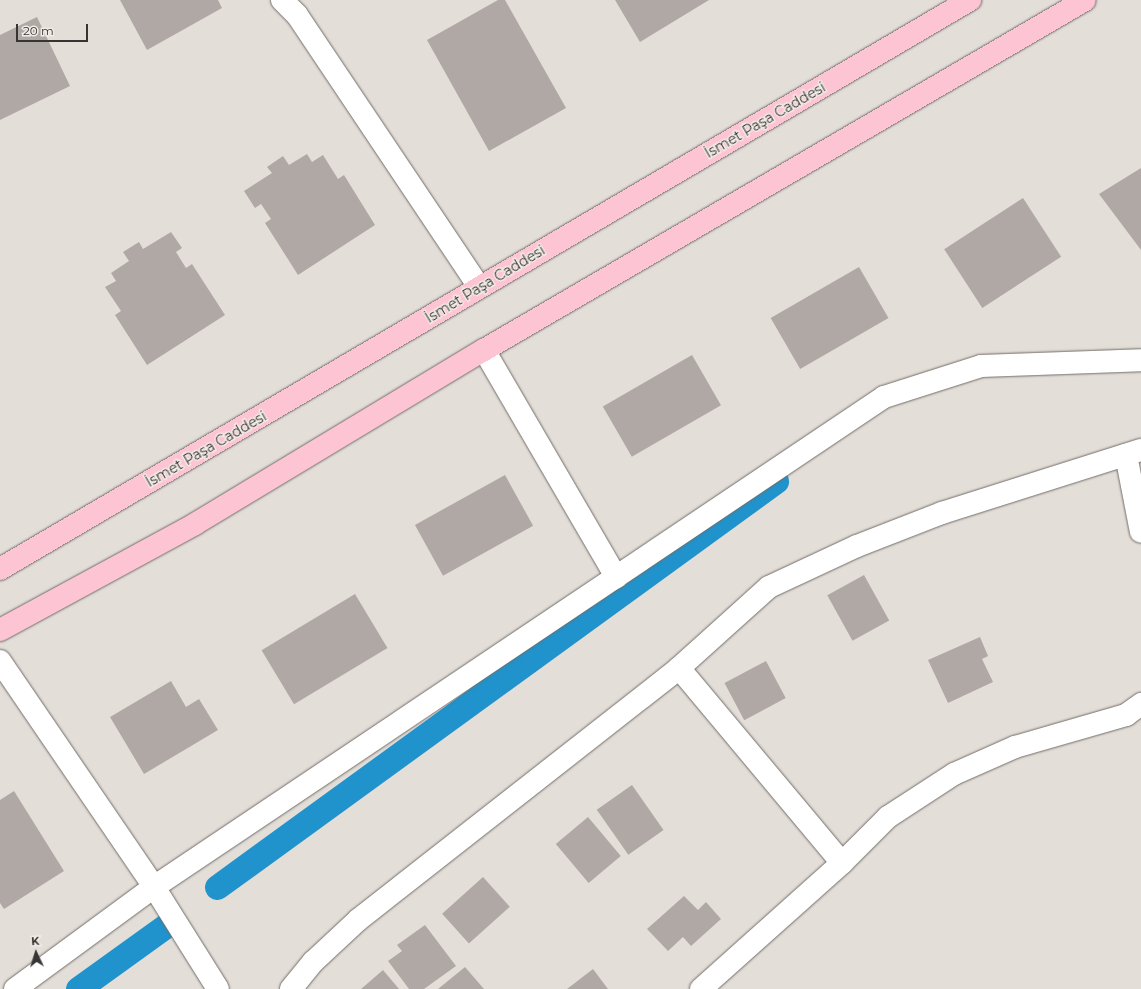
<!DOCTYPE html>
<html>
<head>
<meta charset="utf-8">
<style>
	body { margin:0 }
	#map { position:relative; width:1141px; height:989px; overflow:hidden; background:#e4ded9; font-family:Montserrat,sans-serif }
	div>[style] { position:absolute }
	[style*='--x'] { left:calc(var(--x)*1px); top:calc(var(--y)*1px); width:calc(var(--w)*1px); rotate:calc(var(--a)*1deg) }
	.canal>* { height:25px; margin:-12.5px; padding:0 12.5px; transform-origin:12.5px; border-radius:12.5px; background:#2093cc }
	.building>* { inset:0; background:#b0a8a5; transform-origin:0 0 }
	.roads { filter:drop-shadow(0 0 1px #726d68) drop-shadow(0 0 1px #726d68) }
	.minor>* { height:22px; margin:-11px; padding:0 11px; transform-origin:11px; border-radius:11px; background:#fff }
	.major>* { height:22px; margin:-11px; padding:0 11px; transform-origin:11px; border-radius:11px; background:#fdc4d4 }
	span { translate:-50% -50%; white-space:nowrap; text-align:center; line-height:1.15; -webkit-text-stroke:3px #f2ece6; paint-order:stroke }
	.street-label { font-size:14px; color:#373533 }
	.north { position:absolute; left:16px; top:933px; width:40px; height:40px; -webkit-text-stroke:3px #f2ece6; paint-order:stroke; rotate:356deg; font-size:11px; font-weight:700; line-height:16px; text-align:center; color:#373533 }
	.north::after { content:''; display:block; margin:auto; width:14px; height:18px; background:#373533; clip-path:polygon(50% 0,100% 100%,50% 72%,0 100%) }
	.scale { position:absolute; left:16px; top:24px; width:72px; height:18px; box-sizing:border-box; border:2px solid #373533; border-top:0; padding-left:5px; font-size:12px; line-height:14px; white-space:nowrap; color:#373533; -webkit-text-stroke:3px #f2ece6; paint-order:stroke }
</style>
</head>
<body>
<div id="map">
	<div class="canal">
		<i style="--x:217;--y:887;--w:691;--a:-35.99"></i>
		<i style="--x:78;--y:989;--w:111;--a:-35.8"></i>
	</div>
	<div class="building">
		<i style="clip-path:polygon(120px 0,218px 0,222px 8px,147px 50px)"></i>
		<i style="clip-path:polygon(498px 0,505px 0,566px 108px,489px 151px,427px 40px)"></i>
		<i style="clip-path:polygon(615px 0,709px 0,640px 42px)"></i>
		<i style="clip-path:polygon(37px 17px,70px 86px,0 120px,0 35px)"></i>
		<i style="clip-path:polygon(307px 154px,312px 162px,323px 155px,338px 179px,344px 175px,375px 225px,298px 275px,265px 223px,271px 219px,261px 204px,255px 208px,244px 191px,272px 173px,267px 167px,283px 156px,289px 165px)"></i>
		<i style="clip-path:polygon(1141px 168px,1141px 250px,1099px 194px)"></i>
		<i style="left:1023px;top:198px;width:70px;height:94px;rotate:57deg"></i>
		<i style="clip-path:polygon(171px 232px,182px 248px,176px 252px,186px 268px,192px 264px,225px 315px,147px 365px,115px 315px,121px 311px,105px 287px,116px 281px,111px 273px,129px 261px,123px 252px,139px 242px,143px 249px)"></i>
		<i style="left:859px;top:267px;width:59px;height:102px;rotate:60deg"></i>
		<i style="left:692px;top:355px;width:58px;height:103px;rotate:60deg"></i>
		<i style="left:505px;top:475px;width:58px;height:103px;rotate:61deg"></i>
		<i style="left:864px;top:575px;width:52px;height:42px;rotate:61deg"></i>
		<i style="left:355px;top:594px;width:63px;height:109px;rotate:59deg"></i>
		<i style="clip-path:polygon(980px 637px,988px 656px,982px 659px,993px 682px,948px 703px,928px 660px)"></i>
		<i style="left:766px;top:661px;width:42px;height:47px;rotate:62deg"></i>
		<i style="clip-path:polygon(171px 681px,186px 707px,199px 699px,218px 730px,144px 774px,110px 717px)"></i>
		<i style="left:632px;top:785px;width:55px;height:43px;rotate:55deg"></i>
		<i style="clip-path:polygon(14px 791px,64px 871px,4px 909px,0 903px,0 800px)"></i>
		<i style="left:588px;top:817px;width:51px;height:42px;rotate:50deg"></i>
		<i style="left:483px;top:877px;width:40px;height:55px;rotate:48deg"></i>
		<i style="clip-path:polygon(684px 896px,698px 910px,706px 902px,721px 919px,691px 946px,683px 937px,668px 951px,647px 929px)"></i>
		<i style="clip-path:polygon(425px 925px,456px 966px,424px 989px,409px 989px,388px 961px,402px 951px,397px 945px)"></i>
		<i style="clip-path:polygon(465px 967px,484px 989px,438px 989px)"></i>
		<i style="clip-path:polygon(593px 969px,608px 989px,567px 989px)"></i>
		<i style="clip-path:polygon(383px 970px,399px 989px,361px 989px)"></i>
	</div>
	<div class="roads">
		<div class="minor">
			<i style="--x:282;--y:0;--w:21;--a:45"></i>
			<i style="--x:297;--y:15;--w:327;--a:56.2"></i>
			<i style="--x:484;--y:350;--w:263;--a:59.8"></i>
			<i style="--x:1126;--y:455;--w:78;--a:79"></i>
			<i style="--x:0;--y:661;--w:273;--a:55.7"></i>
			<i style="--x:154;--y:887;--w:120;--a:57.9"></i>
			<i style="--x:679;--y:668;--w:254;--a:50.1"></i>
			<i style="--x:15;--y:989;--w:172;--a:-36.3"></i>
			<i style="--x:154;--y:887;--w:879;--a:-33.87"></i>
			<i style="--x:884;--y:397;--w:102;--a:-17.7"></i>
			<i style="--x:981;--y:366;--w:160;--a:-2.1"></i>
			<i style="--x:291;--y:989;--w:35;--a:-51"></i>
			<i style="--x:313;--y:962;--w:62;--a:-43"></i>
			<i style="--x:358;--y:920;--w:408;--a:-38.1"></i>
			<i style="--x:679;--y:668;--w:121;--a:-42"></i>
			<i style="--x:769;--y:587;--w:97;--a:-25"></i>
			<i style="--x:857;--y:546;--w:91;--a:-21.2"></i>
			<i style="--x:942;--y:513;--w:209;--a:-17.6"></i>
			<i style="--x:701;--y:989;--w:189;--a:-41.8"></i>
			<i style="--x:842;--y:863;--w:65;--a:-45"></i>
			<i style="--x:888;--y:817;--w:79;--a:-33.1"></i>
			<i style="--x:954;--y:774;--w:67;--a:-23.9"></i>
			<i style="--x:1015;--y:747;--w:116;--a:-16.1"></i>
			<i style="--x:1126;--y:715;--w:19;--a:-36"></i>
		</div>
		<div class="major">
			<i style="--x:0;--y:569;--w:1125;--a:-30.4"></i>
			<i style="--x:0;--y:630;--w:222;--a:-28.5"></i>
			<i style="--x:195;--y:524;--w:337;--a:-31.1"></i>
			<i style="--x:484;--y:350;--w:695;--a:-30.21"></i>
		</div>
	</div>
	<div class="street-label">
		<span style="left:765px;top:120px;rotate:-30deg">İsmet Paşa Caddesi</span>
		<span style="left:485px;top:284px;rotate:-31deg">İsmet Paşa Caddesi</span>
		<span style="left:206px;top:449px;rotate:-30deg">İsmet Paşa Caddesi</span>
	</div>
	<div class="north">K</div>
	<div class="scale">20 m</div>
</div>
</body>
</html>
